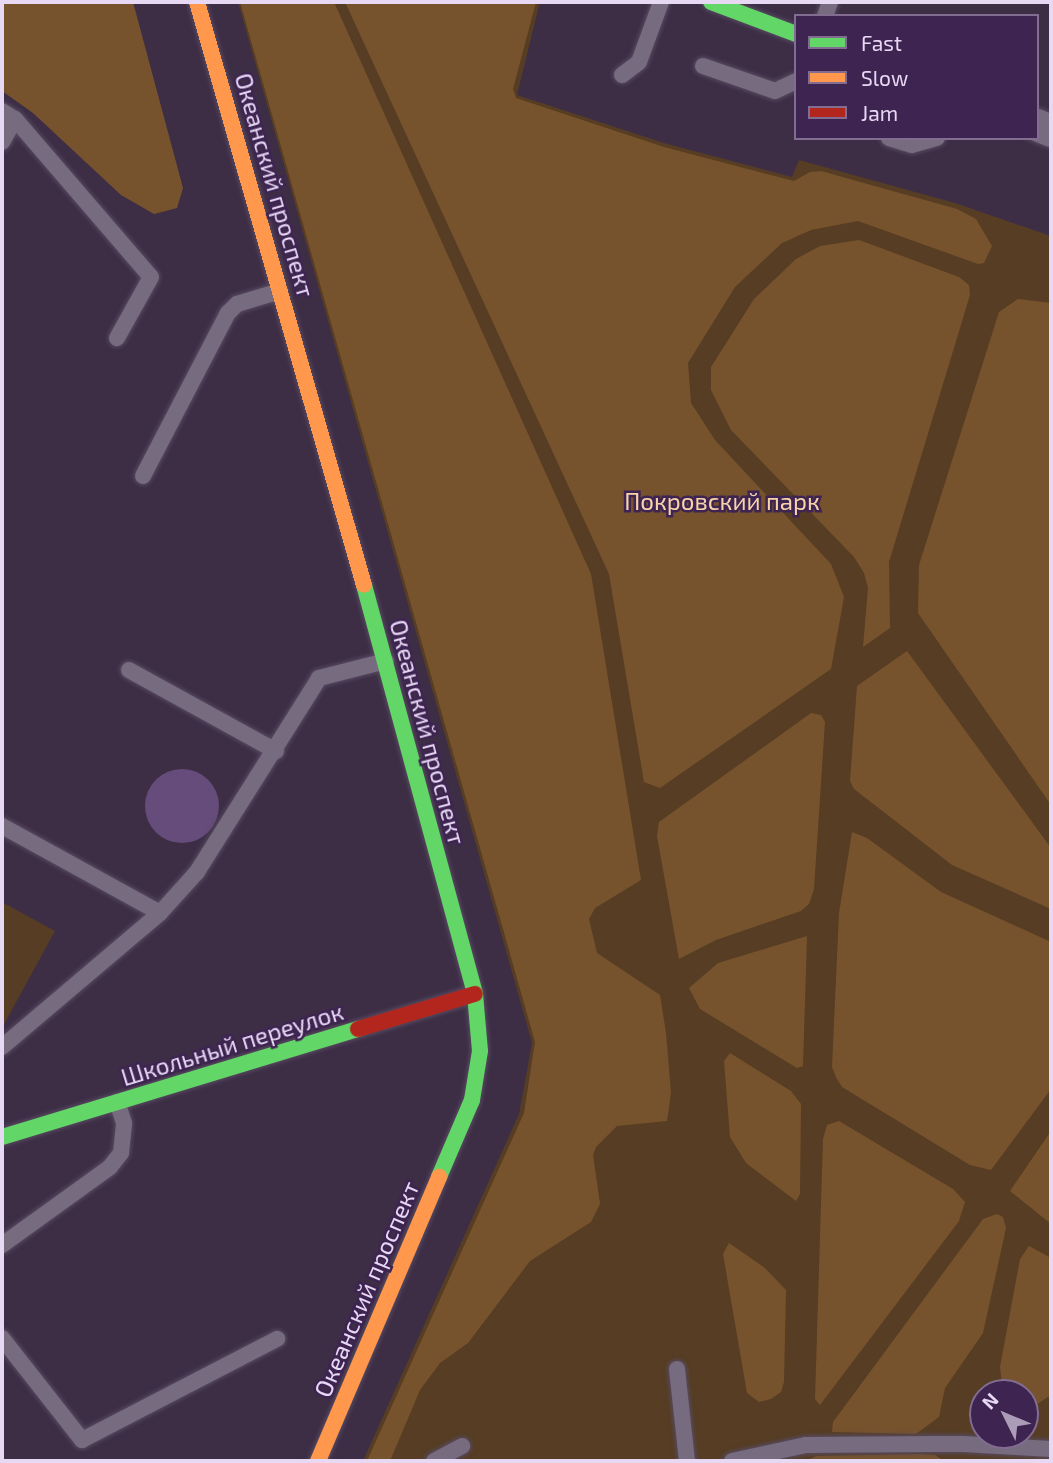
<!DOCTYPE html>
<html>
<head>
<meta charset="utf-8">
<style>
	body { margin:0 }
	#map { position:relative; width:1053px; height:1463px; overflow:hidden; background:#3d2e46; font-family:"Exo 2",sans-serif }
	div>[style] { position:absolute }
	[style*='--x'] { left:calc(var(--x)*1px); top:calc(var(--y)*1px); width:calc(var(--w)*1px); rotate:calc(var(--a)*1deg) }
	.green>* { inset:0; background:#563d23 }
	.forest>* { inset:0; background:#77532d }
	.water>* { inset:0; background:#664c7b }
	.round { border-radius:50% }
	.roads { filter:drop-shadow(0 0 2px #574a60) drop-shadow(0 0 2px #574a60) }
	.lane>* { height:16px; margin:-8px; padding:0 8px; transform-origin:8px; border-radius:8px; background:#776b7f }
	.street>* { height:32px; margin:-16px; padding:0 16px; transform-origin:16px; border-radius:16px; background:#776b7f }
	.fast>* { height:16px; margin:-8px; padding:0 8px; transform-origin:8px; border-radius:8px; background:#63d668 }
	.slow>* { height:16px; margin:-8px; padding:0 8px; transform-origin:8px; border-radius:8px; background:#ff974d }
	.jam>* { height:16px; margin:-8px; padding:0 8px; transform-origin:8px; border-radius:8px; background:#b3261e }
	span { translate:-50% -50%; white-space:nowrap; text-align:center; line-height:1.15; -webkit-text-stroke:5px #3e2451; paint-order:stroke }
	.street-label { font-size:24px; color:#e7d8f4 }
	.park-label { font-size:24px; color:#f8d3aa }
	.frame { position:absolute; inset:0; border:4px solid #e7d8f4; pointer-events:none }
	.legend { position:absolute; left:794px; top:14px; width:245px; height:126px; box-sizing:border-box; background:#3e2451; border:2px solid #826c92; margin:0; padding:9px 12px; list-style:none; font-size:21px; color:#e7d8f4 }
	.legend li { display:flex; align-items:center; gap:14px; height:35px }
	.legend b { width:35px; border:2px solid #826c92 }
	.north { position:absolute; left:969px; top:1379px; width:70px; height:70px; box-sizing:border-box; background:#3e2451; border:2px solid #826c92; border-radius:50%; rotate:313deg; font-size:19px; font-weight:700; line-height:28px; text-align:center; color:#e7d8f4 }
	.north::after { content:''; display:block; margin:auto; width:24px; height:32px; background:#ac9cb7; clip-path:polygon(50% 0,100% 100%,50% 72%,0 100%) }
</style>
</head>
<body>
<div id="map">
	<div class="green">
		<i style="clip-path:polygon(evenodd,238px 2px,540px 2px,517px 95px,664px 143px,792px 177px,799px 160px,955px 203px,1051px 236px,1051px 1461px,363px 1461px,519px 1114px,532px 1043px,238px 2px,983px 1393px,1025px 1393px,1025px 1435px,983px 1435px,983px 1393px)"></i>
		<i style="clip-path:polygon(2px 902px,55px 931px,2px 1028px)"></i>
	</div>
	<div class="forest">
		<i style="clip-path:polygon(2px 2px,133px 2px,183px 188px,177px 208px,154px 214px,121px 195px,33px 113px,2px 91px)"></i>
		<i style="clip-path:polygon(240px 2px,334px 2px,591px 574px,641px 880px,595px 908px,589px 919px,597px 953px,660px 995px,666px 1033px,671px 1093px,667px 1121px,617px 1126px,596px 1147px,593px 1155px,600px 1204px,591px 1222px,530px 1261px,468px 1343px,440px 1363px,420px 1390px,390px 1461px,367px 1461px,524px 1113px,535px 1042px)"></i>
		<i style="clip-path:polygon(345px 2px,536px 2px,513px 89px,516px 98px,664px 147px,794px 181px,810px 172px,821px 171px,957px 209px,976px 219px,992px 246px,984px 263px,978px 264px,858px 221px,811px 230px,782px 243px,735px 287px,688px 363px,691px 403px,715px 440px,831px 564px,844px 597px,831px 669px,660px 788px,644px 782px,609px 574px)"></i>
		<i style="clip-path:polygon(859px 240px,959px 277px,969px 285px,970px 295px,889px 562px,890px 628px,863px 647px,868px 588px,864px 573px,854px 557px,731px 430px,711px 390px,711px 367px,754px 299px,796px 259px,820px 246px)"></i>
		<i style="clip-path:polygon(1018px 299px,1051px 303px,1051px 805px,918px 613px,919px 565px,999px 312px)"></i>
		<i style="clip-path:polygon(907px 651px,1051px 848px,1051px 909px,952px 865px,854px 789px,850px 781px,857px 686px)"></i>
		<i style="clip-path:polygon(811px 713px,821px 715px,825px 722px,814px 889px,809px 904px,801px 911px,716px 940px,679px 959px,657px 836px,659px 822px)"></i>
		<i style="clip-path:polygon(852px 832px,867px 838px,941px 892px,1051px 942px,1051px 1089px,991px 1170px,970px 1165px,842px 1087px,836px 1077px,832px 1067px,839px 913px)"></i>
		<i style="clip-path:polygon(807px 936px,803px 1066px,797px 1068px,700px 1009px,689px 988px,718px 963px)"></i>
		<i style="clip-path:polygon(730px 1053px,791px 1091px,801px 1104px,800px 1194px,796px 1201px,746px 1163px,730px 1137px,724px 1061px)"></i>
		<i style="clip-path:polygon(839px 1121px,953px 1189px,965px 1202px,959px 1221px,820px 1405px,815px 1399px,823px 1139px,827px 1125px)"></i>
		<i style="clip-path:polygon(1051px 1131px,1051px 1224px,1010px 1191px)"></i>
		<i style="clip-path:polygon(997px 1214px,1003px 1217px,1006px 1228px,983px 1333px,945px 1388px,939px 1417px,916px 1434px,832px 1432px,833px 1422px,983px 1219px)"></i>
		<i style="clip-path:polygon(729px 1243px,765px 1268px,786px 1290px,784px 1382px,781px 1392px,771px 1399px,759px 1402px,747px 1393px,723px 1254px)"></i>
		<i style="clip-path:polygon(1029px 1246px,1051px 1258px,1051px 1395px,1025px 1412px,1025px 1393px,1003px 1393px,1000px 1367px,1020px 1259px)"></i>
		<i style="clip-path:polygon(920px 1454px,935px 1455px,944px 1461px,806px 1461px,816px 1456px)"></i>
	</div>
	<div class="water">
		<i class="round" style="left:145px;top:769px;width:74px;height:74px"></i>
	</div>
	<div class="roads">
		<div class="lane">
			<i style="--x:825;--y:16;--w:15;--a:-70"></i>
			<i style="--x:703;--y:66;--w:76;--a:19.1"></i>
			<i style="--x:775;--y:91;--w:23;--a:-25"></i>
			<i style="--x:622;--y:75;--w:21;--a:-37"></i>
			<i style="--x:639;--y:62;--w:64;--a:-69.9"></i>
			<i style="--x:2;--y:111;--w:15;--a:32"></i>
			<i style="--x:15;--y:119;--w:26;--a:119"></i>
			<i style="--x:15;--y:119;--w:208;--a:49.3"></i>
			<i style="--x:151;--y:277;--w:70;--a:119.1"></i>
			<i style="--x:889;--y:138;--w:24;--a:17"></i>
			<i style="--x:912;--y:145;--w:26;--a:-16"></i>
			<i style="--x:143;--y:476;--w:184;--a:-62.5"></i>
			<i style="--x:228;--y:313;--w:13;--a:-45"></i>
			<i style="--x:237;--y:304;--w:45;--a:-16.8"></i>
			<i style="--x:129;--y:670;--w:168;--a:28.9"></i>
			<i style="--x:2;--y:826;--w:180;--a:28.8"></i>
			<i style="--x:2;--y:1047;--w:207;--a:-40.3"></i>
			<i style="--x:160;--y:913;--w:55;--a:-47.9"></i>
			<i style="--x:197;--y:872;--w:229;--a:-57.8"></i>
			<i style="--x:319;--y:678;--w:69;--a:-14.2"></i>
			<i style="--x:2;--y:1245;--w:133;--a:-35.8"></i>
			<i style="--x:110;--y:1167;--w:18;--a:-52"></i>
			<i style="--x:121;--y:1153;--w:30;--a:-84"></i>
			<i style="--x:124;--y:1123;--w:22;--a:-108"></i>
			<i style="--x:2;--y:1338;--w:130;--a:51.9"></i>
			<i style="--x:82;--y:1440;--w:220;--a:-27.4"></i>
			<i style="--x:677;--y:1369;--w:93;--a:83.8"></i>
			<i style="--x:434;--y:1461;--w:32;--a:-28"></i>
			<i style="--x:732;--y:1461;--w:76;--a:-12.2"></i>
			<i style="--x:806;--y:1445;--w:157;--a:-0.4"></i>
			<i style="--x:963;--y:1444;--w:88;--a:3.3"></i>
		</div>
		<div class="street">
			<i style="--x:1037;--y:125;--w:15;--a:23"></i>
		</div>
		<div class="fast">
			<i style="--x:711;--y:2;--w:91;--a:20.6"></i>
			<i style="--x:364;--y:585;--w:424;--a:74.8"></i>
			<i style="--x:475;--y:994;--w:57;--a:85"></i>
			<i style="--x:480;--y:1051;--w:50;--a:99.3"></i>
			<i style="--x:472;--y:1100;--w:84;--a:113.2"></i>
			<i style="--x:2;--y:1137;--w:372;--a:-16.9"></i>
		</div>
		<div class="slow">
			<i style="--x:197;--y:2;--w:606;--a:74.02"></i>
			<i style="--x:318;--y:1461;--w:309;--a:-66.9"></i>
		</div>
		<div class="jam">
			<i style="--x:358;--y:1029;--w:122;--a:-16.7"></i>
		</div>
	</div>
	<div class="street-label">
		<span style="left:275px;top:185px;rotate:74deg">Океанский проспект</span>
		<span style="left:428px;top:732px;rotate:75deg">Океанский проспект</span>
		<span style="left:232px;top:1044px;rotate:-17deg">Школьный переулок</span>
		<span style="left:366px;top:1289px;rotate:-67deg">Океанский проспект</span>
	</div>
	<div class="park-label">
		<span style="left:722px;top:501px">Покровский парк</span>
	</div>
	<div class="frame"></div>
	<ul class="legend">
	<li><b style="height:9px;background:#63d668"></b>Fast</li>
	<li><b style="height:9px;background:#ff974d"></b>Slow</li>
	<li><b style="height:9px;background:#b3261e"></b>Jam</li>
	</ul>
	<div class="north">N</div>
</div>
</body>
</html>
